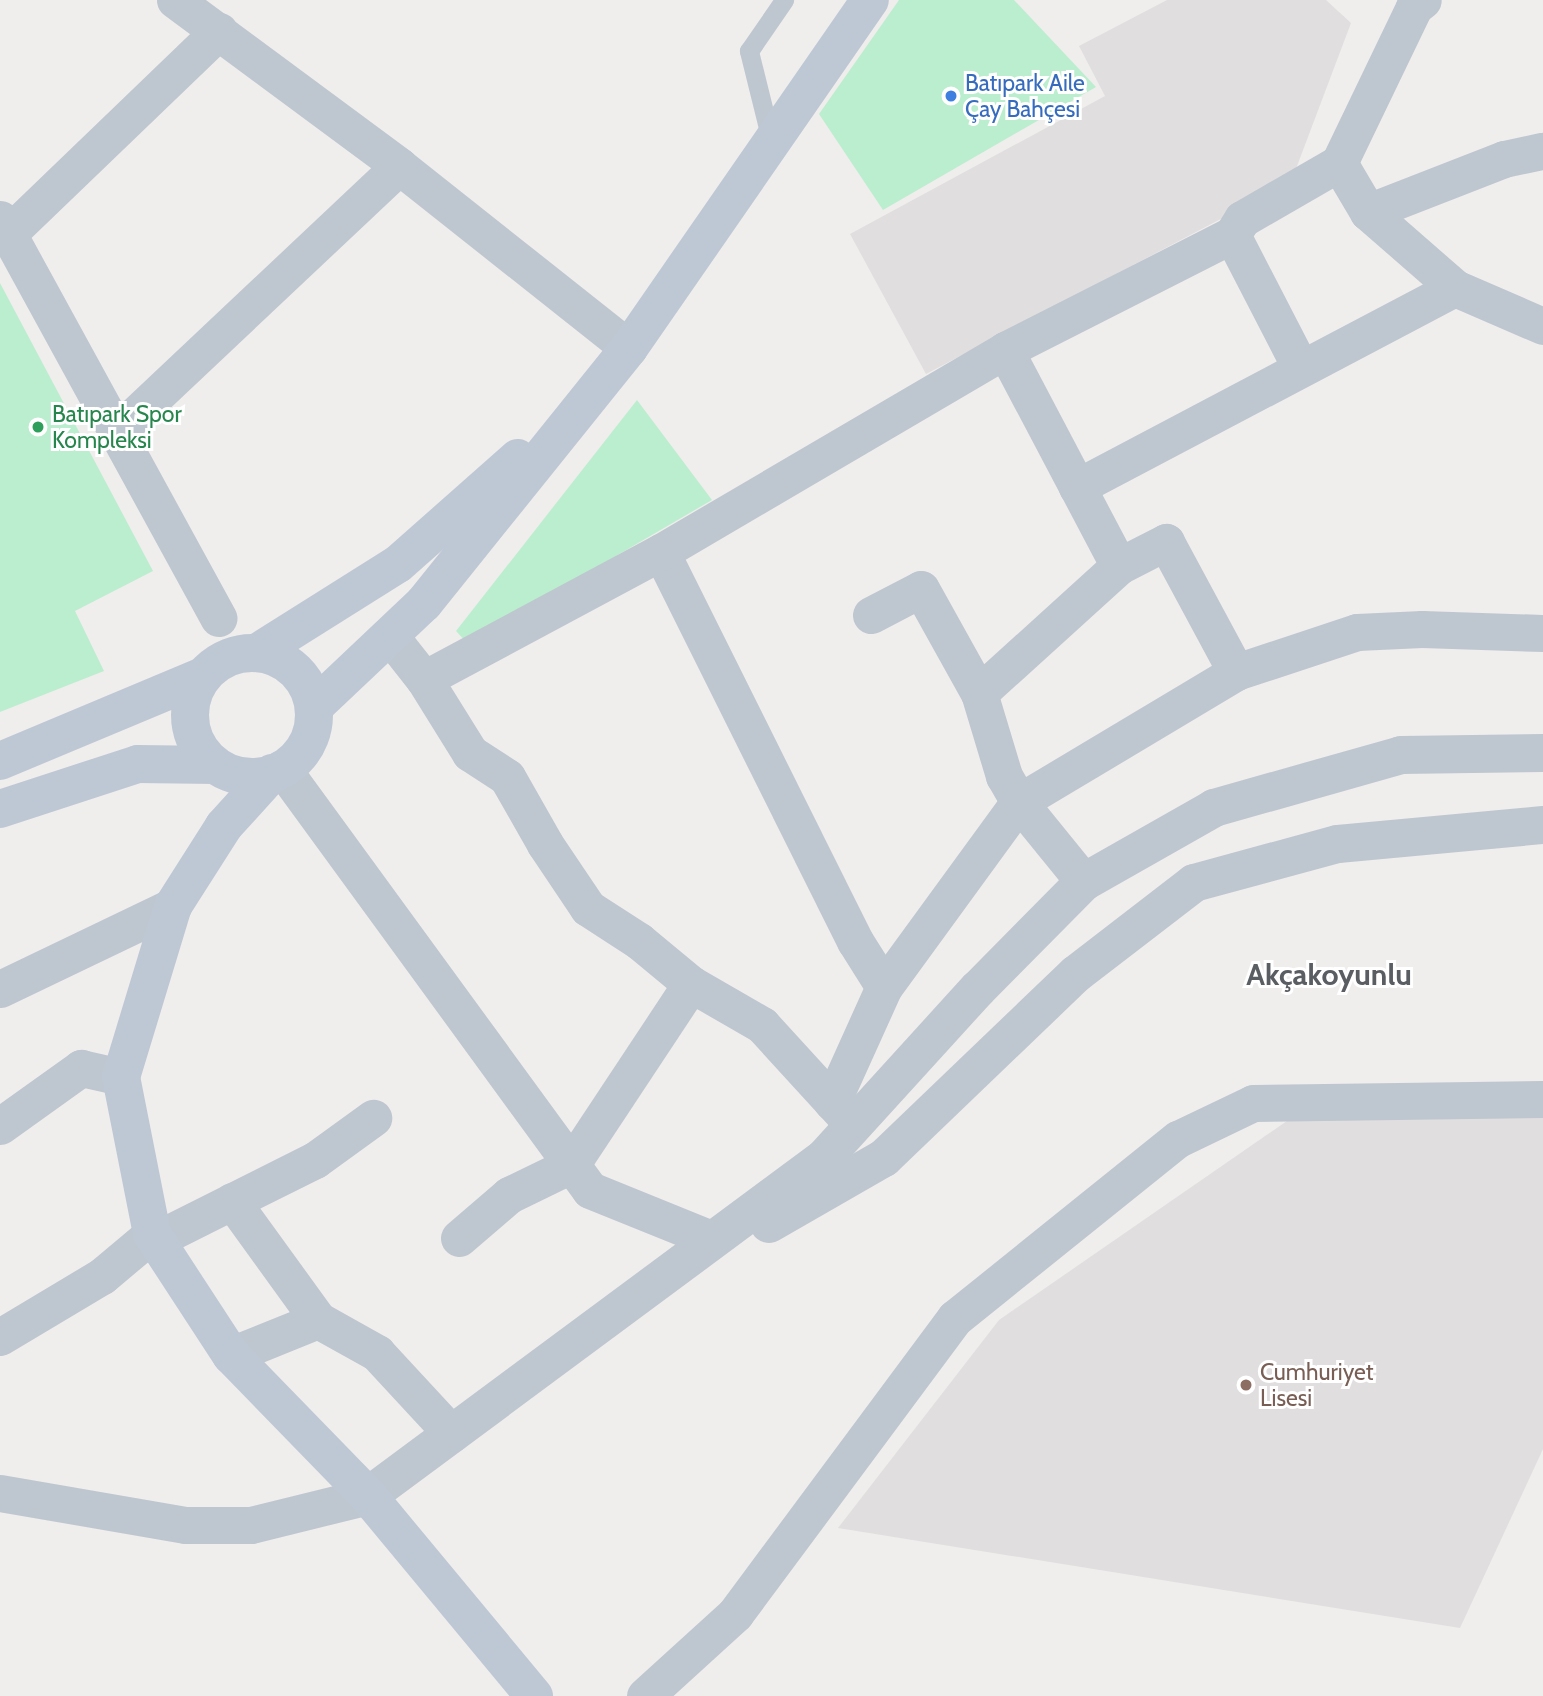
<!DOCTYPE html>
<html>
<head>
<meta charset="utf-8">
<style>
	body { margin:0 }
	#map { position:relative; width:1543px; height:1696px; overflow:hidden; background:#f0eded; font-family:Cabin,sans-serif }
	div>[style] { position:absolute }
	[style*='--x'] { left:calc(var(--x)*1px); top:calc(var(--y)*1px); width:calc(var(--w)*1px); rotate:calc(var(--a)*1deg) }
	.education>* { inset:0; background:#e1dedf }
	.green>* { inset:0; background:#bbeecf }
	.service>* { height:19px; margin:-9.5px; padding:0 9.5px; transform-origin:9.5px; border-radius:9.5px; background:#bec7cf }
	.minor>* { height:37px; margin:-18.5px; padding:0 18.5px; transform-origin:18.5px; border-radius:18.5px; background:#bec7cf }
	.tertiary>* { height:38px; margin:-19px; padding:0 19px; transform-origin:19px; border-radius:19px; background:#bec7cf }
	.secondary>* { height:38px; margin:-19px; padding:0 19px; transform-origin:19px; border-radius:19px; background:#bec8d4 }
	.secondary>.ring { margin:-19px; padding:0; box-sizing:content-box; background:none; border:38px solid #bec8d4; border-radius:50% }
	.dots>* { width:19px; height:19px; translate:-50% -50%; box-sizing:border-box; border:4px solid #fff; border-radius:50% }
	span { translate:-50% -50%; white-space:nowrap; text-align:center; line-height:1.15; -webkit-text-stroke:6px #fff; paint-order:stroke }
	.shop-label { font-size:23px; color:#366cbe }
	.left { translate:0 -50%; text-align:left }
	.leisure-label { font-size:23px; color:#27864d }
	.education-label { font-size:23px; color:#785e54 }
	.district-label { font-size:30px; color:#5a5d62; font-weight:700 }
</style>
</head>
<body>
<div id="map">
	<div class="education">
		<i style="clip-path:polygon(1167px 0,1326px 0,1351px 23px,1291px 182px,926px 374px,850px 234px,1105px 96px,1079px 46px)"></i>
		<i style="clip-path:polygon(1543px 1108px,1543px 1449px,1460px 1628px,838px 1528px,999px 1320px,1300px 1112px)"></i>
	</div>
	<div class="green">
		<i style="clip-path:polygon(899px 0,1014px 0,1096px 87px,883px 210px,819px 114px)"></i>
		<i style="clip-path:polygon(0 283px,153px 571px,75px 611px,104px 671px,0 712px)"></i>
		<i style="clip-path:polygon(637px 400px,712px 500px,467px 643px,456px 631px)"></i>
	</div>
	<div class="service">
		<i style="--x:771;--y:140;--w:92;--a:-103.9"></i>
		<i style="--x:749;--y:51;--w:62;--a:-55.5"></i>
	</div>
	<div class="minor">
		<i style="--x:175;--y:0;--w:279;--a:36.5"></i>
		<i style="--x:399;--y:166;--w:293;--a:38.4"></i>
		<i style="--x:1339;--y:163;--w:57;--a:59.4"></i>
		<i style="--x:1368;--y:212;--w:146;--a:-21.3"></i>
		<i style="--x:1504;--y:159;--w:40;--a:-12"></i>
		<i style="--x:1368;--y:212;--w:116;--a:41.1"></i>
		<i style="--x:1455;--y:288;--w:96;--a:23.4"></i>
		<i style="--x:0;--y:219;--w:455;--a:61.3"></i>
		<i style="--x:8;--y:234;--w:293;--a:-43.9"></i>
		<i style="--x:1232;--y:235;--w:148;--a:62.7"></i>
		<i style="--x:1005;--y:350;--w:244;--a:62.2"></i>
		<i style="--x:116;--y:433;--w:389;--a:-43.3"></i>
		<i style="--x:1077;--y:487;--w:427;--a:-27.8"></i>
		<i style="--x:661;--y:552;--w:435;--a:63.5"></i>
		<i style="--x:855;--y:941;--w:54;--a:57.8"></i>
		<i style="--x:871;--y:615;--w:56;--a:-27.5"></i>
		<i style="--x:921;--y:589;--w:119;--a:60.9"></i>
		<i style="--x:979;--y:693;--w:87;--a:73.2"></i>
		<i style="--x:1004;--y:776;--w:30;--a:60"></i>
		<i style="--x:1019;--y:802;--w:103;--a:50.9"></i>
		<i style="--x:390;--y:636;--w:55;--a:51.7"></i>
		<i style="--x:424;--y:679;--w:87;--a:58.1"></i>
		<i style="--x:470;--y:753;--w:44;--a:33"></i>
		<i style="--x:507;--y:777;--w:77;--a:60.4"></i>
		<i style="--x:545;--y:844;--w:77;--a:56.1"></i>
		<i style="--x:588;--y:908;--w:61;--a:32.9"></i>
		<i style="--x:639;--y:941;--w:67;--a:39.6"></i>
		<i style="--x:691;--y:984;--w:82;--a:30"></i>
		<i style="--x:762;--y:1025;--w:125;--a:47.6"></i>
		<i style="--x:424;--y:679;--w:269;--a:-28.2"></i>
		<i style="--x:661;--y:552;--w:399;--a:-30.4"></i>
		<i style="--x:1005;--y:350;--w:254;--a:-26.9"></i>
		<i style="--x:1232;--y:235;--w:19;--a:-58"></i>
		<i style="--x:1242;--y:219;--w:112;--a:-30"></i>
		<i style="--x:1339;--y:163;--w:173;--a:-64.3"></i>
		<i style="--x:1414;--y:7;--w:11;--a:-38"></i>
		<i style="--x:979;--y:693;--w:189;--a:-42.2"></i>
		<i style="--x:1119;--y:566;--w:53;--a:-27.1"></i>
		<i style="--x:1166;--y:542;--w:148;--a:61.7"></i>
		<i style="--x:282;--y:768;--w:522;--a:53.88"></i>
		<i style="--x:590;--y:1190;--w:131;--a:22"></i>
		<i style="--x:0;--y:989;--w:192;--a:-25.6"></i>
		<i style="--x:832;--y:1102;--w:126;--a:-65.7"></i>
		<i style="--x:884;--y:987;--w:229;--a:-53.9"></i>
		<i style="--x:1019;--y:802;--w:253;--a:-30.9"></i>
		<i style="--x:1236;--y:672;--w:127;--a:-18.3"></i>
		<i style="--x:1357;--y:632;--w:65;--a:-2.6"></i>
		<i style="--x:1422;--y:629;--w:121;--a:1.9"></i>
		<i style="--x:0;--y:1126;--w:100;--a:-35.6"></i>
		<i style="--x:81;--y:1068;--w:41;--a:12.7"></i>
		<i style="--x:232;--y:1201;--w:147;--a:54.1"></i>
		<i style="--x:459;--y:1238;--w:66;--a:-40.7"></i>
		<i style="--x:509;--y:1195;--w:69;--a:-25.8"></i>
		<i style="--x:571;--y:1165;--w:217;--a:-56.5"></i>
		<i style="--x:155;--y:1240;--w:179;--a:-26.6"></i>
		<i style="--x:315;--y:1160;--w:72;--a:-35.9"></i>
		<i style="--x:0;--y:1337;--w:119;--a:-30.9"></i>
		<i style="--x:102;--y:1276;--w:65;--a:-40"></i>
		<i style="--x:231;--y:1355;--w:94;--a:-21.9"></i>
		<i style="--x:318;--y:1320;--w:68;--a:29.2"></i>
		<i style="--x:377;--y:1353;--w:110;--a:47.2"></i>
		<i style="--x:0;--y:1493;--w:188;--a:9.8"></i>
		<i style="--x:185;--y:1525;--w:66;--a:0"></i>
		<i style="--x:251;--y:1525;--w:121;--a:-13.9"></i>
		<i style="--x:645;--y:1696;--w:122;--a:-42.3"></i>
		<i style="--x:735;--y:1614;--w:369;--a:-53.4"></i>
		<i style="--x:955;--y:1318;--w:286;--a:-38.8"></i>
		<i style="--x:1178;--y:1139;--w:83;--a:-25.6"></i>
		<i style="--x:1253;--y:1103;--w:290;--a:-0.8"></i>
	</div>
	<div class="tertiary">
		<i style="--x:769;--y:1224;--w:133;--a:-29.9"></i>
		<i style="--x:884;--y:1158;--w:266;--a:-43.8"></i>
		<i style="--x:1076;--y:974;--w:149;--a:-37.6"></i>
		<i style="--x:1194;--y:883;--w:149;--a:-15.2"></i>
		<i style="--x:1338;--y:844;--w:206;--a:-5.3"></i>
		<i style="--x:368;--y:1496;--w:568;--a:-36.55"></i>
		<i style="--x:824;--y:1158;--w:229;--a:-47.7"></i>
		<i style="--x:978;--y:989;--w:151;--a:-45.3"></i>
		<i style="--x:1084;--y:882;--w:150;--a:-29.6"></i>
		<i style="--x:1214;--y:808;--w:194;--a:-15.8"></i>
		<i style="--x:1401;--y:755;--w:142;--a:-0.8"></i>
	</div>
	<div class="secondary">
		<i style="--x:258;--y:652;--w:165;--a:-32.2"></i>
		<i style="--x:398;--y:564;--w:160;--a:-41.5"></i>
		<i class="ring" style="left:190px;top:653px;width:86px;height:86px"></i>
		<i style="--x:314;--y:707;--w:151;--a:-43.4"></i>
		<i style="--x:424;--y:603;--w:327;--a:-51.2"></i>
		<i style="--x:629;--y:348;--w:423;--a:-55.3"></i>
		<i style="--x:0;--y:761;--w:220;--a:-22.7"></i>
		<i style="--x:272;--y:773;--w:72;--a:132.2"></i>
		<i style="--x:224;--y:826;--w:95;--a:122.5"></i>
		<i style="--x:173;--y:906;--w:179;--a:106.9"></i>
		<i style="--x:121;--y:1077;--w:160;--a:78.8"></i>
		<i style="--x:152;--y:1234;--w:145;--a:56.9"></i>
		<i style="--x:231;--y:1355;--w:197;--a:45.8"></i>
		<i style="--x:368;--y:1496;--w:260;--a:50.3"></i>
		<i style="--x:0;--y:809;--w:145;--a:-18.1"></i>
		<i style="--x:138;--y:764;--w:77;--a:0.7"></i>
	</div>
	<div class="dots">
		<i style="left:951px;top:96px;background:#3f7fe0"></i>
		<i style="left:38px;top:427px;background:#2e9e5b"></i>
		<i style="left:1246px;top:1385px;background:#8d6e63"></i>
	</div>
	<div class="shop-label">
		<span class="left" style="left:965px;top:96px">Batıpark Aile<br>Çay Bahçesi</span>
	</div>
	<div class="leisure-label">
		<span class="left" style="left:52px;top:427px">Batıpark Spor<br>Kompleksi</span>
	</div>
	<div class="education-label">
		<span class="left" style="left:1260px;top:1385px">Cumhuriyet<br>Lisesi</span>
	</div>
	<div class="district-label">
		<span style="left:1329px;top:975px">Akçakoyunlu</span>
	</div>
</div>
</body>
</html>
